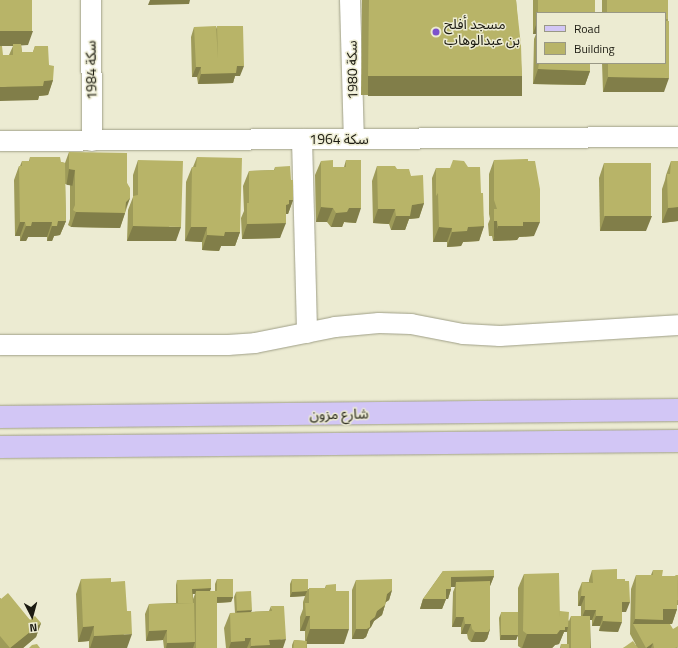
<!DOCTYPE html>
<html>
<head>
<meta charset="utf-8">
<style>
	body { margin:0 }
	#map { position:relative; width:678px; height:648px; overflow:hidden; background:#ecebd2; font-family:"Titillium Web","Noto Sans Arabic",sans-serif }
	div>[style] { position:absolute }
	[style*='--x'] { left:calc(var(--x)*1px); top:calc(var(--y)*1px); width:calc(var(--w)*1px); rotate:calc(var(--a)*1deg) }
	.roads { filter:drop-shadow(0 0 1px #9f9f87) drop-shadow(0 0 1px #9f9f87) }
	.minor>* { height:20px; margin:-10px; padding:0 10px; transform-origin:10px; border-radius:10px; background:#fff }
	.major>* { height:22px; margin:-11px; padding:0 11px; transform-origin:11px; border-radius:11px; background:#d2c6f5 }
	.wall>* { inset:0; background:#9e9b59 }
	.shaded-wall>* { inset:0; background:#817e49; transform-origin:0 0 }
	.building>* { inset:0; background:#b8b468; transform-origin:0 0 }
	.dots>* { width:11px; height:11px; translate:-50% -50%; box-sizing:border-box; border:2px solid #ecebd2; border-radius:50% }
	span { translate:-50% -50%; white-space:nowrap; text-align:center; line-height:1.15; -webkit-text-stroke:3px #ecebd2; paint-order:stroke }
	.poi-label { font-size:14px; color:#1c1b12 }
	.left { translate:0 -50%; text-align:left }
	.street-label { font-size:14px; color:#1c1b12 }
	.legend { position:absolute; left:536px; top:12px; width:130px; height:52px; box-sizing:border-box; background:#ecebd2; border:1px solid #999885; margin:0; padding:5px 7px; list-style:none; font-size:12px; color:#1c1b12 }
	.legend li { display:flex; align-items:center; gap:8px; height:20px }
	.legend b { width:20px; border:1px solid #999885 }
	.north { position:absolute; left:12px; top:596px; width:40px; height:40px; -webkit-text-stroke:3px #ecebd2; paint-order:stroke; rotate:174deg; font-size:11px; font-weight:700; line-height:16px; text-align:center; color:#1c1b12 }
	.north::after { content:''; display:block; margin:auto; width:14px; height:18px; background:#1c1b12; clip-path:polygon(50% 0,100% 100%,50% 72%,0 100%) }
</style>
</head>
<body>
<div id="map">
	<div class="roads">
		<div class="minor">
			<i style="--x:91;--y:0;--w:141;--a:89.6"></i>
			<i style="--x:350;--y:0;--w:139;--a:88.4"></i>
			<i style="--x:302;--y:139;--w:194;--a:88.5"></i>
			<i style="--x:0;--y:141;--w:678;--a:-0.34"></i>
			<i style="--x:0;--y:345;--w:228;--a:0"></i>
			<i style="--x:228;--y:345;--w:27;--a:-4"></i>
			<i style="--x:255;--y:343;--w:82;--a:-11.3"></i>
			<i style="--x:335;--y:327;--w:44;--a:-5.2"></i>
			<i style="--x:379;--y:323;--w:32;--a:2"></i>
			<i style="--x:411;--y:324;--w:53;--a:10.9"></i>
			<i style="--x:463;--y:334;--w:37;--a:3"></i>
			<i style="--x:500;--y:336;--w:178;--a:-3.5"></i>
		</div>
		<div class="major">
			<i style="--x:0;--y:417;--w:678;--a:-0.59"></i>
			<i style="--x:0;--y:447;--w:678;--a:-0.51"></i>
		</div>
	</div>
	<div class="wall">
		<i style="clip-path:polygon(0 0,28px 45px,21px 45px,22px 52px,33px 52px,35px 46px,49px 65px,53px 80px,48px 95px,39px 96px,38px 100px,3px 55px,9px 55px,13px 46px)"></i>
		<i style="clip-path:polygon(362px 0,516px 0,522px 76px,515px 95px,361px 95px)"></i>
		<i style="clip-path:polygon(533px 0,595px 0,595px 13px,537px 13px,537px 63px,590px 63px,590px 71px,585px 85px,533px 84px,534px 39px,536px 34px,533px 34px)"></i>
		<i style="clip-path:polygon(602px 0,668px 0,668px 19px,664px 92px,603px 92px,602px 63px,665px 63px,665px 13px,602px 13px)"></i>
		<i style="clip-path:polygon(217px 26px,240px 76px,235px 76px,233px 83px,198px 84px,197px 77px,192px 77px,191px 37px,194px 27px,216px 29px)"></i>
		<i style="clip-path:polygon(69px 152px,127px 183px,130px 198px,120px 228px,71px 227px,68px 225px,70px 219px,70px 185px,65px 184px,66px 221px,60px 235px,54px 236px,52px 241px,47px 241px,47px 237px,28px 237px,26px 241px,20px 241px,20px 236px,15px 236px,14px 180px,19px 166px,20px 166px,22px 161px,29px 161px,30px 157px,61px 162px,65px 163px)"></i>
		<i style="clip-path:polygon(197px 157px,240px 232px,235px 246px,221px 246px,219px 251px,202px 250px,202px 242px,185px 241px,186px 182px,192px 167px,193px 167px)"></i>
		<i style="clip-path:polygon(138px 160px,176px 241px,127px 241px,128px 210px,133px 197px,133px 175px)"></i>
		<i style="clip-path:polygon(346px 160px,356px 223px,344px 222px,342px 227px,331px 227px,327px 222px,316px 222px,315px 175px,321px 161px,333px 167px,344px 167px)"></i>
		<i style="clip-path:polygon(494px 160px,534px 236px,519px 237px,517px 240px,493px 241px,492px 236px,489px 236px,488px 224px,490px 219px,489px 214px,489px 174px)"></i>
		<i style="clip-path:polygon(671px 161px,678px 161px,678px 221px,662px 223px,662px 189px,665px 180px,666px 175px)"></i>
		<i style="clip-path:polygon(604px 163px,646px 231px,600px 231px,599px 178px)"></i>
		<i style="clip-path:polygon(377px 166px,397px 169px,411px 176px,424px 203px,419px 218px,409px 219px,405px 230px,391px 230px,389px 224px,373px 223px,372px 181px)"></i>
		<i style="clip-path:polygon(275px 167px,291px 180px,293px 200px,288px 214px,286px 214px,280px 238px,242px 239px,241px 218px,244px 211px,243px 186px,249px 171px,274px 170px)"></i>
		<i style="clip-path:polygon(436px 168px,481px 193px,484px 226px,479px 241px,463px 242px,461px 246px,447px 247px,447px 242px,433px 242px,432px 178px)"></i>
		<i style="clip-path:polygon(592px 570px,617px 579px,626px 612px,622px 612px,618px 632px,599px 631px,600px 626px,592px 626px,592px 620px,590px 620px,591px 648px,560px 648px,561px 644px,567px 644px,567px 631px,567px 632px,564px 632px,559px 644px,555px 645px,552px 648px,521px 648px,518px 646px,518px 588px,524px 574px,569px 621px,571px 616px,581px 616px,581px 606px,578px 606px,578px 592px,582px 582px,589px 582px,589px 580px)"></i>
		<i style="clip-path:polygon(653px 570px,662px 576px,675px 576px,678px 575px,678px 605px,677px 605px,677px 609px,672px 624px,661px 624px,678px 648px,623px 648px,636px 645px,630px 634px,631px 589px,636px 575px,651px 575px)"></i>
		<i style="clip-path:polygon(443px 571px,494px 576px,490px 586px,490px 629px,487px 639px,484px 642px,471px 642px,468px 639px,467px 634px,461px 634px,461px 627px,452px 627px,453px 592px,455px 587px,451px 587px,451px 589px,448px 599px,446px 599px,442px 609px,420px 609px,423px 599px)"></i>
		<i style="clip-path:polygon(81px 579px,111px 582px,127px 648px,89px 648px,89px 641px,78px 642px,76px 594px)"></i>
		<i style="clip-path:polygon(evenodd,217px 579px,233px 597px,231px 602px,217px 603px,217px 648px,164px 648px,163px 640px,146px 641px,145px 614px,149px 604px,176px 603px,176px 585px,177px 580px,211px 588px,210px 591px,215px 591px,215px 584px,217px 579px,193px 594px,195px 594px,193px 599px,193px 594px)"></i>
		<i style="clip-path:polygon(292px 579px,308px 589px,325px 588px,326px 585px,336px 591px,344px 644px,307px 644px,307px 648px,292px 648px,292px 645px,294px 640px,305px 641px,305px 631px,300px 631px,300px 617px,303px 609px,303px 602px,305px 596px,290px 597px,290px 584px)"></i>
		<i style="clip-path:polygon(356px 580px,392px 590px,389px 600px,386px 602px,382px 615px,374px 621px,371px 627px,369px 629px,366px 637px,363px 639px,352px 639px,352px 590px)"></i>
		<i style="clip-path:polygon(236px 592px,251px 612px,269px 611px,271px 606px,283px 648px,226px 648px,224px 628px,230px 613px,235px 613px,234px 597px)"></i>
		<i style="clip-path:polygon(0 598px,30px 620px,41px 623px,36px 637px,23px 648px,0 648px)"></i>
		<i style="clip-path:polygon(501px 613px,518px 635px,516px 640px,500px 640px,499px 618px)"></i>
	</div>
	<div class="shaded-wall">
		<i style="clip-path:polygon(150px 0,190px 0,189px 4px,148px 5px)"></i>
		<i style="clip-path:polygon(537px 22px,537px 30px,536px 34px,533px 34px)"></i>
		<i style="clip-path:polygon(0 31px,33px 31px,28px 45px,13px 46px,13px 44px,13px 46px,0 46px)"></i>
		<i style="clip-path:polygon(237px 66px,244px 66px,240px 76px,235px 76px,233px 83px,198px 84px,201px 74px)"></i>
		<i style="clip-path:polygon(196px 67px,201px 67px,197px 77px,192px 77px)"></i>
		<i style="clip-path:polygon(538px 69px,590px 71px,585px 85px,533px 84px)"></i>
		<i style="left:368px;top:76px;width:154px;height:20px"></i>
		<i style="clip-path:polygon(608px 77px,669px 78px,664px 92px,603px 92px)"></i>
		<i style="clip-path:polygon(53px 80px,48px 95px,39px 96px,38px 100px,0 101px,0 87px)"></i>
		<i style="left:69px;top:169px;width:6px;height:16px;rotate:9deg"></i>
		<i style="clip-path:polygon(130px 198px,124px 212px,125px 213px,120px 228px,71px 227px,76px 212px,126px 202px)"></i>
		<i style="clip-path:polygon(289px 200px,293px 200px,288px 214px,286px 214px,286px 205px)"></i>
		<i style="clip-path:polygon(424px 203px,419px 218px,409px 219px,405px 230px,391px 230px,396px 216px,412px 205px)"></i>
		<i style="clip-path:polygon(321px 207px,333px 208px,327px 222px,316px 222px)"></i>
		<i style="clip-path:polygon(678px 207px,678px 221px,662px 223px,668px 208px)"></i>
		<i style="clip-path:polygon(349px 208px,361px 208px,356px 223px,344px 222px,342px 227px,331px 227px,336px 213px)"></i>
		<i style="clip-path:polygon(378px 209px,395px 209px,389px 224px,373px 223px)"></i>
		<i style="clip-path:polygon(605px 216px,652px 216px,646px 231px,600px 231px)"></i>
		<i style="clip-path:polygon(58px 221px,66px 221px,60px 235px,54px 236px,52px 241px,47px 241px,52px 226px)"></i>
		<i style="left:494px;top:221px;width:3px;height:16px"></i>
		<i style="clip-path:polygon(20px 222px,25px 222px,20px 236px,15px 236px)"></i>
		<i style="clip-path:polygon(32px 222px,52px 222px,47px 237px,28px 237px,26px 241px,20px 241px,26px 226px)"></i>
		<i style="clip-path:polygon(523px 222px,540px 222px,534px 236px,519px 237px,517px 240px,493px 241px,498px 226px)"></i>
		<i style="clip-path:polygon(286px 223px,280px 238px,242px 239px,247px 224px)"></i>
		<i style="clip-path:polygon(133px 226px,181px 227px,176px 241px,127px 241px)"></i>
		<i style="clip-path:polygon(484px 226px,479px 241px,463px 242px,461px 246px,447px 247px,452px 232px,468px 227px)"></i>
		<i style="clip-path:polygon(191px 227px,207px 227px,202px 242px,185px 241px)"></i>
		<i style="clip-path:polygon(439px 227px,452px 228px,447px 242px,433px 242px)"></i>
		<i style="clip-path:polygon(225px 232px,240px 232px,235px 246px,221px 246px,219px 251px,202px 250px,207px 235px)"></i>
		<i style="clip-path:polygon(494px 576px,490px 586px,456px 587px,456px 582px,455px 587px,448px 587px,451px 577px)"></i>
		<i style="clip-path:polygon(211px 588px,209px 594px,196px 591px,195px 594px,191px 594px,192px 589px)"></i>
		<i style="clip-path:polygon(446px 589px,451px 589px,448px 599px,446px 599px,442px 609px,420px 609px,423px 599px)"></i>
		<i style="clip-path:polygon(392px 590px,389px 600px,383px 604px,387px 594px)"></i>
		<i style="clip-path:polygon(307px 591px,305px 596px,290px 597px,292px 592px)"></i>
		<i style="clip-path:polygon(581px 596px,585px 596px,581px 606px,578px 606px)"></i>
		<i style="clip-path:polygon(217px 597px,233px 597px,231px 602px,215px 603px)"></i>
		<i style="clip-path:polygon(622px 602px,630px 602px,626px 612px,619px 612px)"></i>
		<i style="clip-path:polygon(385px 605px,382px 615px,374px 621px,371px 627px,369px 629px,366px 637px,363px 639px,352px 639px,356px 629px,370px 621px,377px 611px)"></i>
		<i style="clip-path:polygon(663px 609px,677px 609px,672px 624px,633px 624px,635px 619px)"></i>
		<i style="clip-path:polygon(252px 610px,250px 615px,235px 616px,237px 611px)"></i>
		<i style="clip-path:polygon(585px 610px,596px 610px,592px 620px,581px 620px)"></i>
		<i style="clip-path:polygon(306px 616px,310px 616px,305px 631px,300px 631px)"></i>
		<i style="clip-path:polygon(596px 616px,603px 616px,600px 626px,592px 626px)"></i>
		<i style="clip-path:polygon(456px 617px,464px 617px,461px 627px,452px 627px)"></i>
		<i style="clip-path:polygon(603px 621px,622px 622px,618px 632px,599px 631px)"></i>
		<i style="clip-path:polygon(41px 623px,36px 637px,23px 648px,10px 648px)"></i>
		<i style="clip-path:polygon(465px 624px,471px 624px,467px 634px,461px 634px)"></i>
		<i style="clip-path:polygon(94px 626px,89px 641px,78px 642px,83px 627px)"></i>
		<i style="clip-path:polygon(559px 627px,568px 627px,567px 632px,564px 632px,559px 644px,555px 645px,552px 648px,522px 648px,527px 634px)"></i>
		<i style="clip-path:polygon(310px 629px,349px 629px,344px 644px,305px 644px)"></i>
		<i style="clip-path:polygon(490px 629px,487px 639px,484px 642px,471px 642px,475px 632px)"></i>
		<i style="clip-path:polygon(167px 630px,163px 640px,146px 641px,149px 631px)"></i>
		<i style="clip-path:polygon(132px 634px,127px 648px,90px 648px,94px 636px)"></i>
		<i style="clip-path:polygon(501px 635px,518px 635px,516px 640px,500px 640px)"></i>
		<i style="clip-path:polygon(245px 638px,251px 638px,247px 648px,229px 648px,231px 642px)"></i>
		<i style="clip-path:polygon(286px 639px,283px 648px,250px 648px,251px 646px,269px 640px)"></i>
		<i style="clip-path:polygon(195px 642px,193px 648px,166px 648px,167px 643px)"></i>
		<i style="clip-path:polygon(653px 643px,651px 648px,646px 648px)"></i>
	</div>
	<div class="building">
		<i style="left:0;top:0;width:32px;height:31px"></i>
		<i style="clip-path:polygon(369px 0,516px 0,521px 46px,522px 76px,368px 76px)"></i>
		<i style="left:538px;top:0;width:57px;height:13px"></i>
		<i style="clip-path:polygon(607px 0,668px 0,668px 19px,665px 19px,665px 13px,607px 13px)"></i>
		<i style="clip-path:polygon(665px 21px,669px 21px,669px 78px,608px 77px,608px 63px,665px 63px)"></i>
		<i style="clip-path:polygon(216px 26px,218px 59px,217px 26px,243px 26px,244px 66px,237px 66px,236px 73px,201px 74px,201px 67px,196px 67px,194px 27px)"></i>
		<i style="clip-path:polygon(13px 44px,21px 44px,22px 52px,33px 52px,35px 46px,48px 46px,49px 65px,54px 66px,53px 80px,44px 81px,43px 86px,0 87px,0 46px,2px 46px,3px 55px,13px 55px)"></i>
		<i style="clip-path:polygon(539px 63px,590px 63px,590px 71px,538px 69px)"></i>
		<i style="clip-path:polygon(69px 152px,127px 153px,127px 183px,130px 188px,130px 198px,126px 202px,125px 213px,76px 212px,73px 210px,75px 205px,75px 170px,69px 169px)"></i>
		<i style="clip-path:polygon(30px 157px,60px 157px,61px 162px,65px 163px,66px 221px,58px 221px,57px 226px,52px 226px,52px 222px,32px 222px,31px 226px,26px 226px,25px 222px,20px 222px,19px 166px,22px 166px,22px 161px,30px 161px)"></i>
		<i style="clip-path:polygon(197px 157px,242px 158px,240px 232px,225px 232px,224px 236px,207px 235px,207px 227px,191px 227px,192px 167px,196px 167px)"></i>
		<i style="clip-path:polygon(528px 159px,528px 161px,535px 161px,540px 189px,540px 222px,523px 222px,523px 226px,498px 226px,497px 221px,494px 221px,494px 209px,497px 209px,494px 200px,494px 160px)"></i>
		<i style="clip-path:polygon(138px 160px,183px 161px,181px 227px,133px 226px,133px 196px,138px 195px)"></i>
		<i style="clip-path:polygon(333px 160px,333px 167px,346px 167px,346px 160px,361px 160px,361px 208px,349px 208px,347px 212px,336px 213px,333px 208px,321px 207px,321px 161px)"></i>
		<i style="clip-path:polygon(453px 160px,464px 161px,468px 167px,480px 167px,481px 193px,438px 193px,436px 196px,436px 168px,450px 168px)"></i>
		<i style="clip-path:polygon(671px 161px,678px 161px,678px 207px,668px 208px,667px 174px,670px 174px)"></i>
		<i style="left:604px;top:163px;width:47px;height:53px"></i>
		<i style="clip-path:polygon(290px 166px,291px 180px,293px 180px,293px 200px,289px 200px,289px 204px,286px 205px,286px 223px,247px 224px,247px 203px,249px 203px,249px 171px,275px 170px,275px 167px)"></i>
		<i style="clip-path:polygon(377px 166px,395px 166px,397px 169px,409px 169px,411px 176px,423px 175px,424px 203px,412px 205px,410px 216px,396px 216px,395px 209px,378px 209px)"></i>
		<i style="clip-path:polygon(438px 193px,483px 193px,484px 226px,468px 227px,467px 231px,452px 232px,452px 228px,439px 227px)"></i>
		<i style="clip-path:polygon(617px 569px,617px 579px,625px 579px,625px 581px,629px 581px,630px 602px,622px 602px,622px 622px,603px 621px,603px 616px,596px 616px,596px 610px,585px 610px,585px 596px,581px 596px,582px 582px,593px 583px,592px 570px)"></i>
		<i style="clip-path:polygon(494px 570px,494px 576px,451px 577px,451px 589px,446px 589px,446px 599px,423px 599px,443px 571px)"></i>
		<i style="clip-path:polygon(653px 570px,663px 570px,662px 576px,678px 576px,677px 609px,663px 609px,663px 620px,635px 619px,636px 575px,653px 575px)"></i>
		<i style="clip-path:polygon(559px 573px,560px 618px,565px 618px,565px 630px,560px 630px,557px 634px,527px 634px,523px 631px,524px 574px)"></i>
		<i style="clip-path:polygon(675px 575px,678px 575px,678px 600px,677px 600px,678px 576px,676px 576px)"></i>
		<i style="clip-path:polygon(111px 578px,111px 582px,125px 581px,127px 611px,131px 611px,132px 634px,94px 636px,94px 626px,83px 627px,81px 579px)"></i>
		<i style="clip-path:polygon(211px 579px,211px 588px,192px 589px,193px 603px,178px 603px,177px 580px)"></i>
		<i style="left:217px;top:579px;width:16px;height:18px"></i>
		<i style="clip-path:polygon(292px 579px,308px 579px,308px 589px,307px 591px,292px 592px)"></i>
		<i style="clip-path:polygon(392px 579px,392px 590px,387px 594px,385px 605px,377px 611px,375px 617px,370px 621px,370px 627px,367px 629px,356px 629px,356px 580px)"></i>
		<i style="clip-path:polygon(490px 581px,490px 629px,488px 632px,475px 632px,472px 629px,471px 624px,465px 624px,464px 617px,456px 617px,456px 582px)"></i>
		<i style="clip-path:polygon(336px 584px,336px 591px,349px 591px,349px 629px,310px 629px,310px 616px,306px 616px,305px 603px,309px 603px,309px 588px,326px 588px,326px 585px)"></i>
		<i style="left:196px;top:591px;width:21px;height:57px"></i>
		<i style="left:251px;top:591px;width:19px;height:15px;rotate:87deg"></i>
		<i style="clip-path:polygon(8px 593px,30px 620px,35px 616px,41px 623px,10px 648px,0 636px,0 598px,1px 599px)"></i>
		<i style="clip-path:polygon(194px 603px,195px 642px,167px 643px,167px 630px,149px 631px,149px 604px)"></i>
		<i style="clip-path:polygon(271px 606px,284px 606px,286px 639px,269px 640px,270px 645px,251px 646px,251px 638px,245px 638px,245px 641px,231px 642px,230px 613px,272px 611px)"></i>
		<i style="clip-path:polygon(560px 611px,569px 612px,568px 627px,565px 627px,565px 618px,560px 618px)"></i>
		<i style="left:518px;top:612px;width:23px;height:17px;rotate:90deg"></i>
		<i style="left:571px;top:616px;width:19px;height:32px"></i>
		<i style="clip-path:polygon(633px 624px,670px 624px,673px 629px,678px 626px,678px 647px,675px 648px,654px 648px,653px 643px,646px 648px)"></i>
		<i style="left:294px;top:640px;width:13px;height:8px;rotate:4deg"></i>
		<i style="clip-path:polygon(633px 641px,638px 648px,623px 648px)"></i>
		<i style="clip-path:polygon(37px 644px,40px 648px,29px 648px,32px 645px)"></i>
		<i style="left:561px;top:644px;width:8px;height:4px"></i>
	</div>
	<div class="dots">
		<i style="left:436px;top:32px;background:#7c53cd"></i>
	</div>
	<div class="poi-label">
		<span class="left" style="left:444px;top:32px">مسجد أفلح<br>بن عبدالوهاب</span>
	</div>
	<div class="street-label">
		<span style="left:91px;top:70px;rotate:-91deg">سكة 1984</span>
		<span style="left:352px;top:70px;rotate:-91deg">سكة 1980</span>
		<span style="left:339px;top:139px">سكة 1964</span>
		<span style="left:339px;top:414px;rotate:-1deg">شارع مزون</span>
	</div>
	<ul class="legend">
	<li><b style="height:5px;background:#d2c6f5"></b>Road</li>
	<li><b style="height:11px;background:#b8b468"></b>Building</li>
	</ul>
	<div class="north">N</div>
</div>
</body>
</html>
